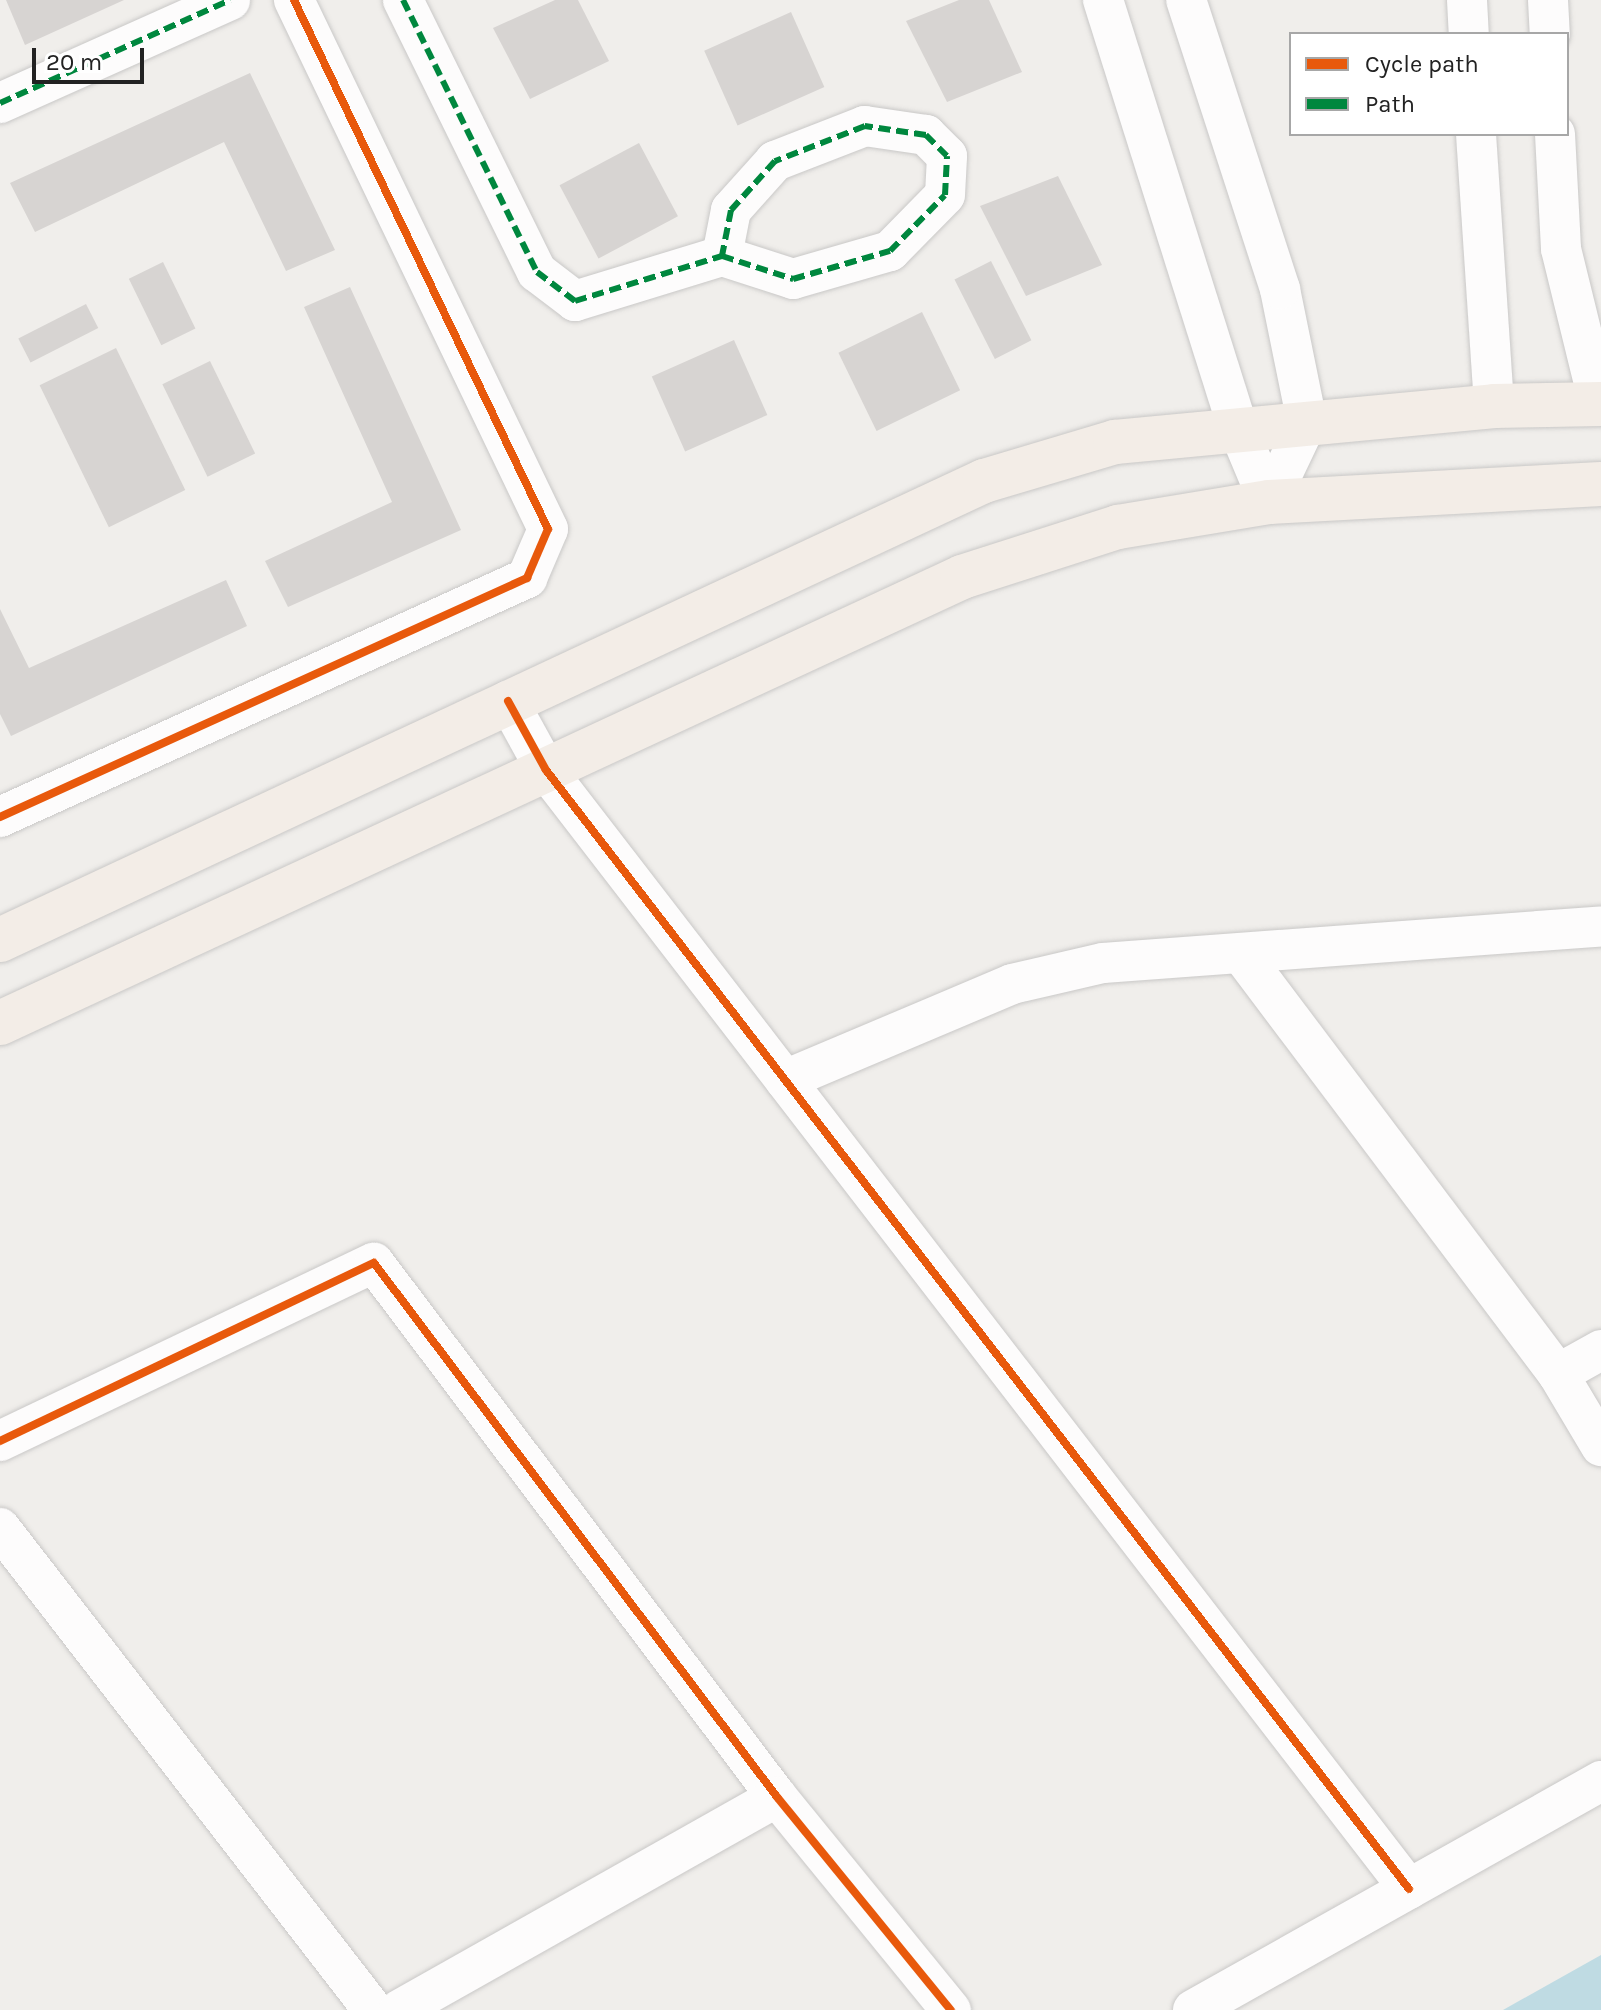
<!DOCTYPE html>
<html>
<head>
<meta charset="utf-8">
<style>
	body { margin:0 }
	#map { position:relative; width:1601px; height:2010px; overflow:hidden; background:#f0eeeb; font-family:Karla,sans-serif }
	div>[style] { position:absolute }
	[style*='--x'] { left:calc(var(--x)*1px); top:calc(var(--y)*1px); width:calc(var(--w)*1px); rotate:calc(var(--a)*1deg) }
	.water>* { inset:0; background:#bfdbe3 }
	.building>* { inset:0; background:#d7d4d2; transform-origin:0 0 }
	.roads { filter:drop-shadow(0 0 2px #c9c8c7) drop-shadow(0 0 2px #c9c8c7) }
	.minor>* { height:40px; margin:-20px; padding:0 20px; transform-origin:20px; border-radius:20px; background:#fdfcfc }
	.major>* { height:44px; margin:-22px; padding:0 22px; transform-origin:22px; border-radius:22px; background:#f3ede7 }
	.quiet>* { height:6px; margin-top:-3px; transform-origin:0; background:repeating-linear-gradient(90deg,#00873e 0 12px,transparent 0 18px) }
	.cycleway>* { height:8px; margin:-4px; padding:0 4px; transform-origin:4px; border-radius:4px; background:#e8590c }
	span { translate:-50% -50%; white-space:nowrap; text-align:center; line-height:1.15; -webkit-text-stroke:6px #fff; paint-order:stroke }
	.legend { position:absolute; left:1289px; top:32px; width:280px; height:104px; box-sizing:border-box; background:#fff; border:2px solid #a7a7a7; margin:0; padding:10px 14px; list-style:none; font-size:24px; color:#222 }
	.legend li { display:flex; align-items:center; gap:16px; height:40px }
	.legend b { width:40px; border:2px solid #a7a7a7 }
	.scale { position:absolute; left:32px; top:48px; width:112px; height:36px; box-sizing:border-box; border:4px solid #222; border-top:0; padding-left:10px; font-size:24px; line-height:28px; white-space:nowrap; color:#222; -webkit-text-stroke:6px #fff; paint-order:stroke }
</style>
</head>
<body>
<div id="map">
	<div class="water">
		<i style="clip-path:polygon(1601px 1955px,1601px 2010px,1503px 2010px)"></i>
	</div>
	<div class="building">
		<i style="clip-path:polygon(6px 0,124px 0,25px 45px)"></i>
		<i style="clip-path:polygon(555px 0,578px 0,609px 61px,530px 99px,493px 28px)"></i>
		<i style="clip-path:polygon(959px 0,989px 0,1022px 72px,947px 102px,906px 21px)"></i>
		<i style="left:791px;top:12px;width:82px;height:95px;rotate:66deg"></i>
		<i style="clip-path:polygon(250px 73px,335px 250px,286px 271px,224px 142px,35px 232px,10px 183px)"></i>
		<i style="left:639px;top:143px;width:83px;height:90px;rotate:62deg"></i>
		<i style="clip-path:polygon(1058px 176px,1102px 265px,1026px 296px,980px 206px)"></i>
		<i style="left:991px;top:261px;width:89px;height:41px;rotate:63deg"></i>
		<i style="left:163px;top:262px;width:74px;height:38px;rotate:64deg"></i>
		<i style="clip-path:polygon(350px 287px,461px 530px,288px 607px,265px 561px,392px 502px,304px 307px)"></i>
		<i style="left:86px;top:304px;width:27px;height:76px;rotate:63deg"></i>
		<i style="left:922px;top:312px;width:87px;height:93px;rotate:64deg"></i>
		<i style="left:734px;top:340px;width:82px;height:90px;rotate:66deg"></i>
		<i style="left:116px;top:348px;width:158px;height:85px;rotate:64deg"></i>
		<i style="left:210px;top:361px;width:103px;height:53px;rotate:64deg"></i>
		<i style="clip-path:polygon(226px 580px,247px 626px,11px 736px,0 714px,0 609px,29px 668px)"></i>
	</div>
	<div class="roads">
		<div class="minor">
			<i style="--x:403;--y:0;--w:303;--a:63.8"></i>
			<i style="--x:537;--y:272;--w:48;--a:37.3"></i>
			<i style="--x:575;--y:301;--w:154;--a:-17"></i>
			<i style="--x:722;--y:256;--w:75;--a:17.9"></i>
			<i style="--x:793;--y:279;--w:101;--a:-16.1"></i>
			<i style="--x:890;--y:251;--w:78;--a:-45.5"></i>
			<i style="--x:945;--y:195;--w:39;--a:-87"></i>
			<i style="--x:947;--y:156;--w:30;--a:-135"></i>
			<i style="--x:926;--y:135;--w:62;--a:-171.6"></i>
			<i style="--x:865;--y:126;--w:97;--a:158.7"></i>
			<i style="--x:775;--y:161;--w:66;--a:131.9"></i>
			<i style="--x:731;--y:210;--w:47;--a:101.1"></i>
			<i style="--x:1103;--y:0;--w:449;--a:72.5"></i>
			<i style="--x:1238;--y:428;--w:80;--a:67.3"></i>
			<i style="--x:1269;--y:502;--w:89;--a:-64.6"></i>
			<i style="--x:1307;--y:422;--w:136;--a:-101.5"></i>
			<i style="--x:1280;--y:289;--w:304;--a:-108"></i>
			<i style="--x:1467;--y:0;--w:34;--a:87"></i>
			<i style="--x:1548;--y:0;--w:34;--a:87"></i>
			<i style="--x:0;--y:103;--w:252;--a:-24.1"></i>
			<i style="--x:1476;--y:134;--w:273;--a:86.2"></i>
			<i style="--x:1555;--y:134;--w:115;--a:87"></i>
			<i style="--x:1561;--y:249;--w:160;--a:76.2"></i>
			<i style="--x:508;--y:701;--w:79;--a:61.2"></i>
			<i style="--x:546;--y:770;--w:1413;--a:52.36"></i>
			<i style="--x:0;--y:817;--w:579;--a:-24.39"></i>
			<i style="--x:527;--y:578;--w:53;--a:-66.8"></i>
			<i style="--x:548;--y:529;--w:587;--a:-115.65"></i>
			<i style="--x:1243;--y:956;--w:523;--a:53"></i>
			<i style="--x:1558;--y:1374;--w:84;--a:59.2"></i>
			<i style="--x:785;--y:1080;--w:246;--a:-22.9"></i>
			<i style="--x:1012;--y:984;--w:93;--a:-13"></i>
			<i style="--x:1103;--y:963;--w:499;--a:-4.2"></i>
			<i style="--x:1558;--y:1374;--w:49;--a:-29.2"></i>
			<i style="--x:0;--y:1441;--w:414;--a:-25.5"></i>
			<i style="--x:374;--y:1263;--w:669;--a:52.96"></i>
			<i style="--x:777;--y:1797;--w:275;--a:50.8"></i>
			<i style="--x:0;--y:1528;--w:609;--a:52.27"></i>
			<i style="--x:399;--y:2010;--w:434;--a:-29.4"></i>
			<i style="--x:1193;--y:2010;--w:468;--a:-29.3"></i>
		</div>
		<div class="major">
			<i style="--x:0;--y:940;--w:1086;--a:-25.01"></i>
			<i style="--x:984;--y:481;--w:137;--a:-16.6"></i>
			<i style="--x:1115;--y:442;--w:381;--a:-5.4"></i>
			<i style="--x:1494;--y:406;--w:107;--a:-1.1"></i>
			<i style="--x:0;--y:1023;--w:1060;--a:-24.87"></i>
			<i style="--x:962;--y:577;--w:164;--a:-17.8"></i>
			<i style="--x:1118;--y:527;--w:153;--a:-9.4"></i>
			<i style="--x:1269;--y:502;--w:332;--a:-3.1"></i>
		</div>
	</div>
	<div class="quiet">
		<i style="--x:403;--y:0;--w:303;--a:63.8"></i>
		<i style="--x:537;--y:272;--w:48;--a:37.3"></i>
		<i style="--x:575;--y:301;--w:154;--a:-17"></i>
		<i style="--x:722;--y:256;--w:75;--a:17.9"></i>
		<i style="--x:793;--y:279;--w:101;--a:-16.1"></i>
		<i style="--x:890;--y:251;--w:78;--a:-45.5"></i>
		<i style="--x:945;--y:195;--w:39;--a:-87"></i>
		<i style="--x:947;--y:156;--w:30;--a:-135"></i>
		<i style="--x:926;--y:135;--w:62;--a:-171.6"></i>
		<i style="--x:865;--y:126;--w:97;--a:158.7"></i>
		<i style="--x:775;--y:161;--w:66;--a:131.9"></i>
		<i style="--x:731;--y:210;--w:47;--a:101.1"></i>
		<i style="--x:0;--y:103;--w:252;--a:-24.1"></i>
	</div>
	<div class="cycleway">
		<i style="--x:508;--y:701;--w:79;--a:61.2"></i>
		<i style="--x:546;--y:770;--w:1413;--a:52.36"></i>
		<i style="--x:0;--y:817;--w:579;--a:-24.39"></i>
		<i style="--x:527;--y:578;--w:53;--a:-66.8"></i>
		<i style="--x:548;--y:529;--w:587;--a:-115.65"></i>
		<i style="--x:0;--y:1441;--w:414;--a:-25.5"></i>
		<i style="--x:374;--y:1263;--w:669;--a:52.96"></i>
		<i style="--x:777;--y:1797;--w:275;--a:50.8"></i>
	</div>
	<ul class="legend">
	<li><b style="height:10px;background:#e8590c"></b>Cycle path</li>
	<li><b style="height:10px;background:#00873e"></b>Path</li>
	</ul>
	<div class="scale">20 m</div>
</div>
</body>
</html>
